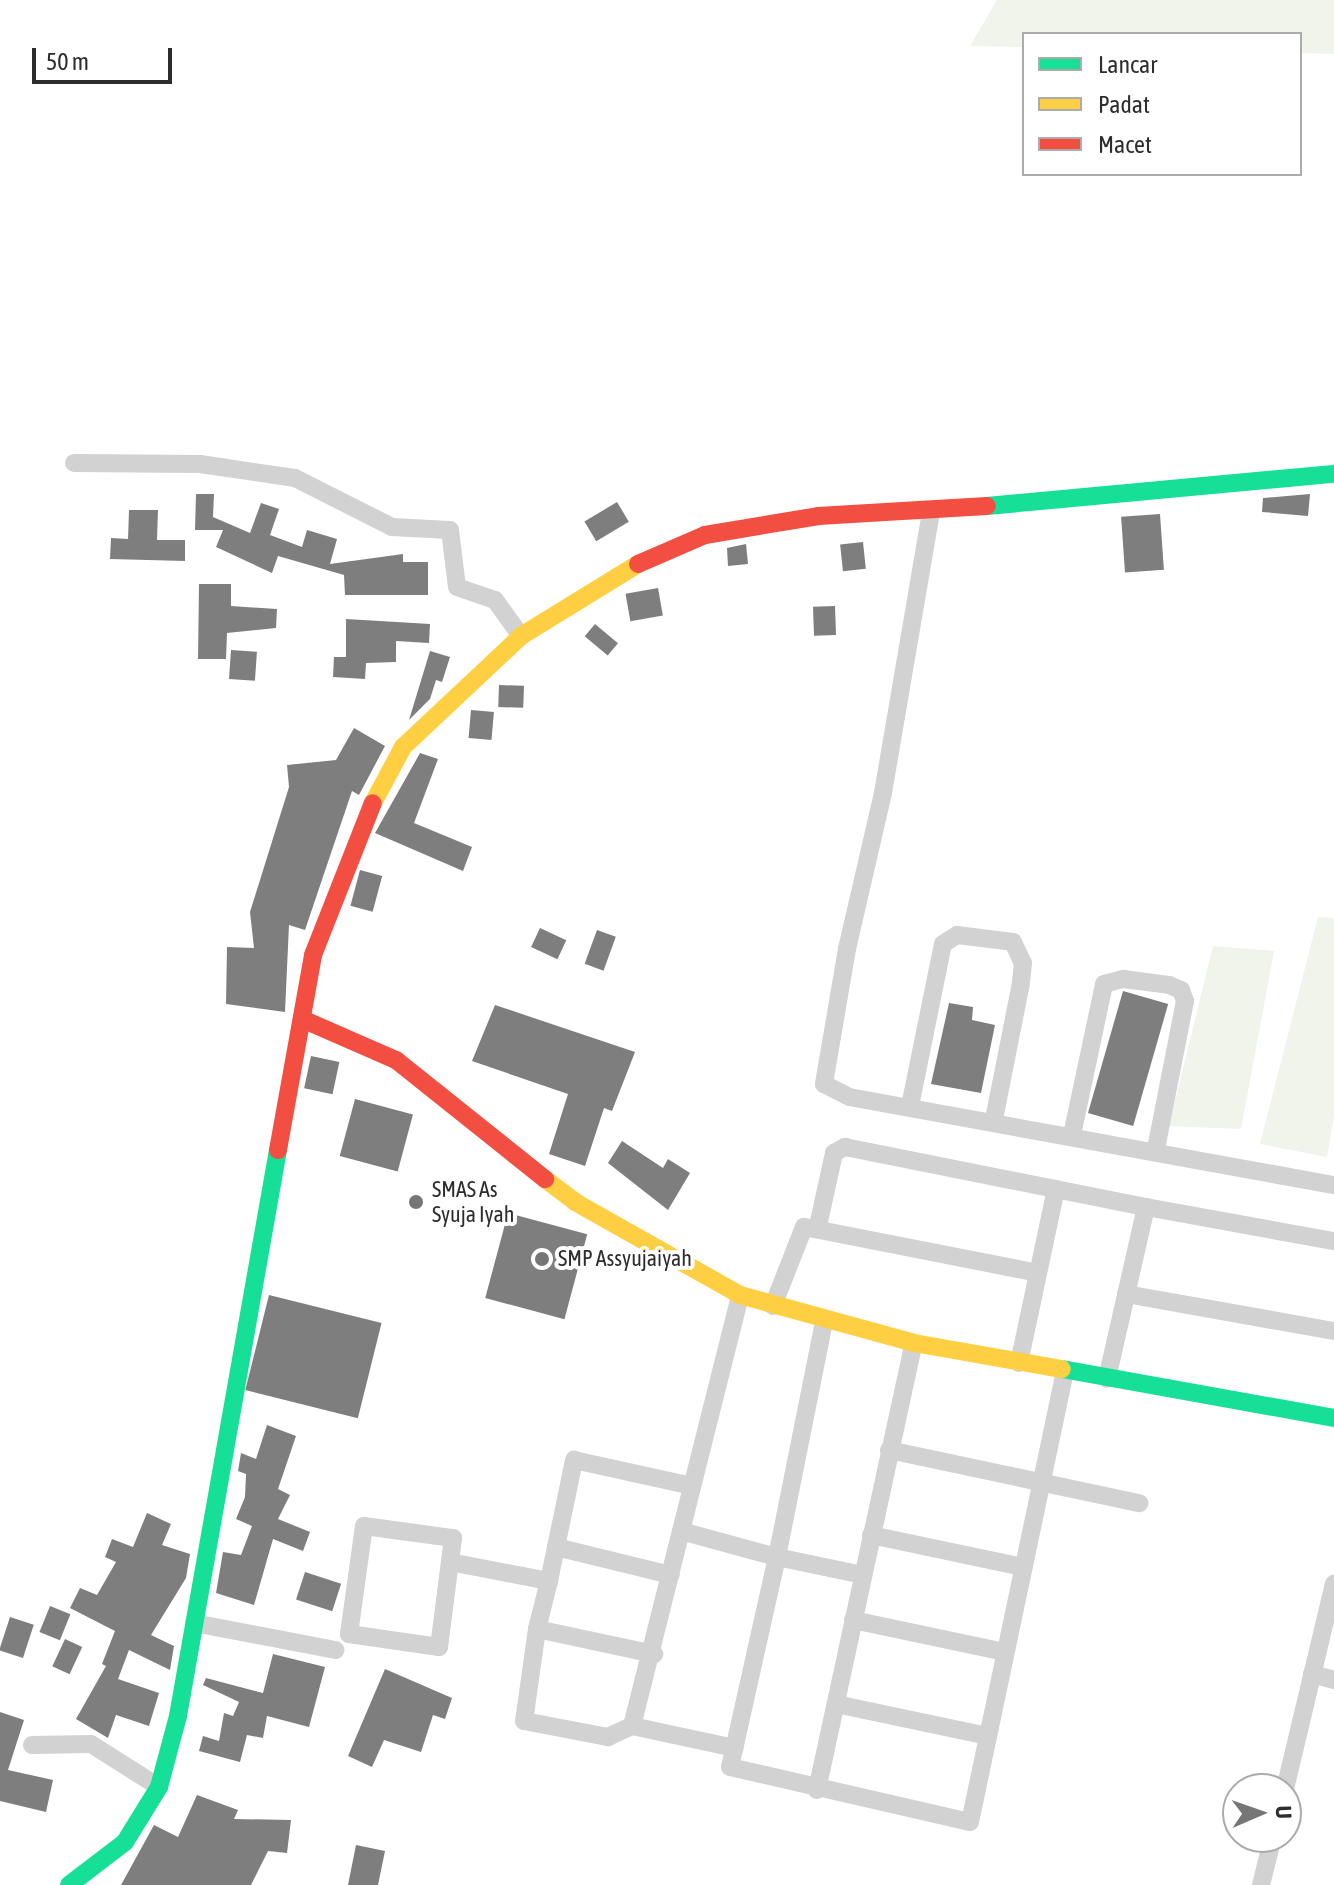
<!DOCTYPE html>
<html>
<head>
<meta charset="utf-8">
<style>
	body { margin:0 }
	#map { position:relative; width:1334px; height:1885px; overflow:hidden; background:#fff; font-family:"Asap Condensed",sans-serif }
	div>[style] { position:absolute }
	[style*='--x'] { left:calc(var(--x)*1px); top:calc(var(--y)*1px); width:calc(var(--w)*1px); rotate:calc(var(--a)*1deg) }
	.green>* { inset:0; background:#f0f4eb }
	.building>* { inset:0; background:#7e7e7e; transform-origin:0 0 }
	.street>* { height:18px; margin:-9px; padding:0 9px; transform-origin:9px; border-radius:9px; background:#d2d2d2 }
	.fast>* { height:18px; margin:-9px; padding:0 9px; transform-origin:9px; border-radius:9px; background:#16e098 }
	.slow>* { height:18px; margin:-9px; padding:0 9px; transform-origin:9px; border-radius:9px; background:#ffcf43 }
	.jam>* { height:18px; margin:-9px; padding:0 9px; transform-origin:9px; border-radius:9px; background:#f24e42 }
	.dots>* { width:22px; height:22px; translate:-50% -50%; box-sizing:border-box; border:4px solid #fff; border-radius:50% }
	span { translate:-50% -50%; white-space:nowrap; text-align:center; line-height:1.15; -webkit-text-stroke:8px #fff; paint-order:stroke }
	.poi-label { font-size:22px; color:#2d2d2d }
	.left { translate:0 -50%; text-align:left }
	.legend { position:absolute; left:1022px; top:32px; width:280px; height:144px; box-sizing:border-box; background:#fff; border:2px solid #ababab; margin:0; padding:10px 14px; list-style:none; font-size:24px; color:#2d2d2d }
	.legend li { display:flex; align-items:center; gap:16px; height:40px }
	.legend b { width:40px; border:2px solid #ababab }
	.north { position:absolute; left:1222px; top:1773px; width:80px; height:80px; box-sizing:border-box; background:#fff; border:2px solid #ababab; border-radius:50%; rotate:88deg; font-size:22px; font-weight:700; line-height:32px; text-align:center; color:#2d2d2d }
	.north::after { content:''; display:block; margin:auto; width:28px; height:36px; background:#767676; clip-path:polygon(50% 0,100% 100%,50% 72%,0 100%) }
	.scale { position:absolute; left:32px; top:48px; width:140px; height:36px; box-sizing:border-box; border:4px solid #2d2d2d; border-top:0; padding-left:10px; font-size:24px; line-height:28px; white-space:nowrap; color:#2d2d2d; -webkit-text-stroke:6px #fff; paint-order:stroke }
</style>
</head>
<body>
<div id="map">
	<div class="green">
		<i style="clip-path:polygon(997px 0,1334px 0,1334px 54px,1300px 53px,1300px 34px,1024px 34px,1024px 47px,970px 46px)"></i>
		<i style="clip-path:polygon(1318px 917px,1334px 918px,1334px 1116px,1327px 1157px,1260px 1144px)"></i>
		<i style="clip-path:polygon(1213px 946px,1274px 951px,1241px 1129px,1169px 1126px)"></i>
	</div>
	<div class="building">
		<i style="clip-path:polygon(196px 494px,214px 494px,213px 517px,250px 533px,261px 503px,279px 509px,270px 535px,302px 547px,307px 530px,337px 539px,330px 564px,403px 554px,403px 562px,428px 562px,428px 595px,345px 595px,344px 575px,278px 556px,272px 573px,216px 547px,223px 530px,195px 530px)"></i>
		<i style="clip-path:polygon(1310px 494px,1308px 516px,1262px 512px,1263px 498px)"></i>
		<i style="left:617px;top:502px;width:23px;height:38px;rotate:59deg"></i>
		<i style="clip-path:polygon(129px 510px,158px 510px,157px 540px,185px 540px,185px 561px,110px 559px,111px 538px,128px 539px)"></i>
		<i style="left:1160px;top:514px;width:56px;height:39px;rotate:86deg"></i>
		<i style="left:863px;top:542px;width:27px;height:23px;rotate:84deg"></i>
		<i style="clip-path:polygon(746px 544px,748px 564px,728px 566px,727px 548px)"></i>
		<i style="clip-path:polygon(199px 584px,231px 584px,231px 606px,277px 609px,276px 628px,227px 633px,226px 659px,198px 659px)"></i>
		<i style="left:658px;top:588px;width:28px;height:33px;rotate:80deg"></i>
		<i style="left:835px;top:606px;width:29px;height:22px;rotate:88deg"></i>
		<i style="clip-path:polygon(346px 619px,430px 624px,429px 643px,396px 641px,396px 662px,366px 663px,365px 679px,333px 677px,334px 657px,346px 657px)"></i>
		<i style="left:595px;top:624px;width:30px;height:16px;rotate:40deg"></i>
		<i style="left:231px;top:650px;width:26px;height:29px;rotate:4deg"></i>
		<i style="clip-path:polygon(430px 651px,450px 657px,442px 682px,436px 680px,430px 699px,409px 720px)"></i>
		<i style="left:499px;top:685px;width:25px;height:22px;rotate:2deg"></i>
		<i style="left:471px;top:710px;width:23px;height:28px;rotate:5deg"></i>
		<i style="clip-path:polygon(354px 728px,385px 746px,359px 795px,352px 791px,305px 930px,289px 925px,285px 1012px,226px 1004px,227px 947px,254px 948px,250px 912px,289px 787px,287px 765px,336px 760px)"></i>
		<i style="clip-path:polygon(420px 753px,438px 759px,414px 823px,472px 847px,463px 871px,375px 833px)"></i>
		<i style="left:360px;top:870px;width:23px;height:37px;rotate:15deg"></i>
		<i style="left:540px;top:928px;width:29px;height:21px;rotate:25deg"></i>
		<i style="left:597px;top:930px;width:20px;height:36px;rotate:20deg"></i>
		<i style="left:1123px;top:991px;width:47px;height:127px;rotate:16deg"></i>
		<i style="clip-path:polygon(949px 1003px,973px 1007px,972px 1020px,995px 1025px,981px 1093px,931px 1084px)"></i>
		<i style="clip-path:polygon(495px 1005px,635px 1052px,612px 1111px,604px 1108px,585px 1166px,549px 1154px,568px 1094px,472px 1061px)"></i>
		<i style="left:311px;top:1056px;width:29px;height:33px;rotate:12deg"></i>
		<i style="left:355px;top:1099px;width:60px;height:59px;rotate:15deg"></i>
		<i style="clip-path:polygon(622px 1141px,663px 1168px,668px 1159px,690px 1173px,668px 1210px,608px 1163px)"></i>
		<i style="left:508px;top:1213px;width:82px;height:88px;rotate:15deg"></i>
		<i style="left:269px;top:1295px;width:116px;height:98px;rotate:14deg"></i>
		<i style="clip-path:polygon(267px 1425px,296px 1436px,278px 1489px,290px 1495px,278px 1519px,310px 1532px,303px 1551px,273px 1539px,254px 1605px,216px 1593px,223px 1552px,241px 1555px,252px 1526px,236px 1519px,245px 1497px,246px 1474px,238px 1471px,241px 1453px,256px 1459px)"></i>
		<i style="clip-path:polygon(147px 1513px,171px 1524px,162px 1545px,190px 1554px,186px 1578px,151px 1635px,174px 1646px,170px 1670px,129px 1650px,118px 1679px,159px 1693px,149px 1726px,116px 1715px,108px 1738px,76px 1719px,106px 1666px,102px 1664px,115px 1631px,70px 1608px,80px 1588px,97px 1595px,116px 1562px,105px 1557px,112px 1539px,133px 1547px)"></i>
		<i style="left:305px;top:1572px;width:38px;height:29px;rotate:18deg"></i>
		<i style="left:50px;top:1606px;width:22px;height:28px;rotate:22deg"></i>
		<i style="left:10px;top:1617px;width:25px;height:35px;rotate:18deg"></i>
		<i style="left:65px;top:1639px;width:19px;height:30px;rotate:25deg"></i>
		<i style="clip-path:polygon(273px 1654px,325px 1667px,309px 1727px,267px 1716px,263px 1738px,247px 1735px,240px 1762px,199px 1751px,203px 1736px,219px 1741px,224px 1713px,233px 1716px,239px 1702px,203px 1685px,206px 1678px,263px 1693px)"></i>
		<i style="clip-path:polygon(385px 1669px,452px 1698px,445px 1719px,433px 1715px,421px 1752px,384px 1740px,372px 1767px,348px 1756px)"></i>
		<i style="clip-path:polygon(0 1712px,24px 1720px,8px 1770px,53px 1780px,46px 1812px,0 1801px)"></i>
		<i style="clip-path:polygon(197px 1795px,238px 1810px,234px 1819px,291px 1820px,287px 1853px,268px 1851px,251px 1885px,121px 1885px,154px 1825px,178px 1837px)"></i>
		<i style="clip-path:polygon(356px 1845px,385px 1851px,378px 1885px,348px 1885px)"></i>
	</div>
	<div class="street">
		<i style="--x:74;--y:463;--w:126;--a:0.5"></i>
		<i style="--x:200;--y:464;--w:96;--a:8.4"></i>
		<i style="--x:295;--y:478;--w:109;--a:26.8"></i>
		<i style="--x:392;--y:527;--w:58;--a:3"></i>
		<i style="--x:450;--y:530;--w:57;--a:83"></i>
		<i style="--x:457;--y:587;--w:40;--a:18.9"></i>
		<i style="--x:495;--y:600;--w:44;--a:54.2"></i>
		<i style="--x:931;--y:512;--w:285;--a:99.7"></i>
		<i style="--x:883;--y:793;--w:160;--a:103"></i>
		<i style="--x:847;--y:949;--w:137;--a:99.7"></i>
		<i style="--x:824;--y:1084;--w:28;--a:27"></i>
		<i style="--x:849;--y:1097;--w:493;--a:10.3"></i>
		<i style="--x:910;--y:1106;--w:165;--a:-78.5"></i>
		<i style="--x:943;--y:944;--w:17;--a:-33"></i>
		<i style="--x:957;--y:935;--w:56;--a:7.1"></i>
		<i style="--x:1013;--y:942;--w:23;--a:65"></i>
		<i style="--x:1023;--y:963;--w:20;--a:96"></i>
		<i style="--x:1021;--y:983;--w:139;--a:101.2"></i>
		<i style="--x:1072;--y:1135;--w:154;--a:-78"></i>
		<i style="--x:1104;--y:984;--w:20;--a:-15"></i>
		<i style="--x:1123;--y:979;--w:46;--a:7.4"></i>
		<i style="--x:1169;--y:985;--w:13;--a:23"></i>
		<i style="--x:1181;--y:990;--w:12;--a:70"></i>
		<i style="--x:1185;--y:1001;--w:151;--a:101.1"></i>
		<i style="--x:1146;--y:1207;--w:191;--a:10.3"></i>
		<i style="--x:818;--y:1226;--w:75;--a:-77.6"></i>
		<i style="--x:834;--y:1153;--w:13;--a:-29"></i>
		<i style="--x:845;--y:1147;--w:307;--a:11.3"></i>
		<i style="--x:1146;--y:1207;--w:176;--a:102.8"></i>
		<i style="--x:1126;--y:1294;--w:211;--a:10.1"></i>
		<i style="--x:773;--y:1306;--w:85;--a:-68.6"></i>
		<i style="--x:804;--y:1227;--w:238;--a:11.1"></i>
		<i style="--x:1019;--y:1363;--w:178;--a:-78"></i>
		<i style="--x:889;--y:1450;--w:256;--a:12"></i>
		<i style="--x:364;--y:1526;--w:90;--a:7.7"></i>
		<i style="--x:453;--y:1538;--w:110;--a:97.3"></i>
		<i style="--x:439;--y:1647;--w:91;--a:-171.8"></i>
		<i style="--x:349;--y:1634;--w:109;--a:-82.1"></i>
		<i style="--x:681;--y:1531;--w:99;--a:15.2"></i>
		<i style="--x:777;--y:1557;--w:240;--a:-78.7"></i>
		<i style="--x:871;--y:1535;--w:155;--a:11.9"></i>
		<i style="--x:556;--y:1547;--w:118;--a:13.7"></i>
		<i style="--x:450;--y:1562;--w:101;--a:10.9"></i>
		<i style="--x:549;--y:1581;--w:49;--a:104"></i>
		<i style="--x:537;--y:1629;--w:120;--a:12.1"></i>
		<i style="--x:863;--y:1575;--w:88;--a:-168.2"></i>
		<i style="--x:777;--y:1557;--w:215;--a:102.6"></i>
		<i style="--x:730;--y:1767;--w:246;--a:12.9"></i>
		<i style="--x:970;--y:1822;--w:460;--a:-78.1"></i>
		<i style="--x:549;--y:1581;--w:124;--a:-78.3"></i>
		<i style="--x:574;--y:1460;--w:121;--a:12.4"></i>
		<i style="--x:853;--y:1620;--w:155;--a:11.9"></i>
		<i style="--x:194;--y:1623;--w:144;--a:10.8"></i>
		<i style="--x:537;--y:1629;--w:93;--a:98"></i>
		<i style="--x:524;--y:1721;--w:86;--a:10.8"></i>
		<i style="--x:608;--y:1737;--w:26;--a:-25"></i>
		<i style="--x:632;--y:1726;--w:444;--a:-75.9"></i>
		<i style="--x:1312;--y:1674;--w:23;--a:15"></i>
		<i style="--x:836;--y:1704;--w:155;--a:11.9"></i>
		<i style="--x:632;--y:1726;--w:105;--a:12.1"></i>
		<i style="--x:32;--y:1745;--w:59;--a:-1"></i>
		<i style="--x:91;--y:1744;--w:80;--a:32.3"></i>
		<i style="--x:1285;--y:1789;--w:211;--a:-76.6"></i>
		<i style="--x:817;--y:1790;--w:457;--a:-77.8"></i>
		<i style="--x:1261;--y:1885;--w:49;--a:-76"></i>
	</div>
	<div class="fast">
		<i style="--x:987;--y:506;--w:348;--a:-5.3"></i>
		<i style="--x:1062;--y:1369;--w:276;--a:10.2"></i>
		<i style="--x:69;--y:1885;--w:71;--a:-37.5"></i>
		<i style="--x:125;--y:1842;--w:65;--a:-58.3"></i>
		<i style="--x:159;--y:1787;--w:73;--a:-75"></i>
		<i style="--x:178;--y:1716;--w:575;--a:-79.98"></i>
	</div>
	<div class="slow">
		<i style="--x:373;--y:803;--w:64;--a:-61.8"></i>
		<i style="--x:403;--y:747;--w:162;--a:-43.2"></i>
		<i style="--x:521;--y:636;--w:137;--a:-31.6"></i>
		<i style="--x:545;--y:1179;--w:38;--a:37"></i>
		<i style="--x:575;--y:1202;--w:189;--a:29.4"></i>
		<i style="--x:740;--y:1295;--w:180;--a:15.4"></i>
		<i style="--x:914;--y:1343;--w:150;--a:10"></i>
	</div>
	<div class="jam">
		<i style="--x:638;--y:564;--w:73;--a:-23.4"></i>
		<i style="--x:705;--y:535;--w:115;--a:-9.5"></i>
		<i style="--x:818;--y:516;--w:169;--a:-3.4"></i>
		<i style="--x:302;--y:1019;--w:103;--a:23.6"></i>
		<i style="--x:396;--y:1060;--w:191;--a:38.6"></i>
		<i style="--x:278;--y:1150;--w:198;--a:-79.8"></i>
		<i style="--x:313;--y:955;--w:163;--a:-68.5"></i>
	</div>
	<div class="dots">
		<i style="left:416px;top:1202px;background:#767676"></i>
		<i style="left:542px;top:1259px;background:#767676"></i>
	</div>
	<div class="poi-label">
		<span class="left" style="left:432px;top:1202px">SMAS As<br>Syuja Iyah</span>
		<span class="left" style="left:558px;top:1259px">SMP Assyujaiyah</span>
	</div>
	<ul class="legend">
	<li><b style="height:10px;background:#16e098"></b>Lancar</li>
	<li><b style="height:10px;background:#ffcf43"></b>Padat</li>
	<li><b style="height:10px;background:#f24e42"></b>Macet</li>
	</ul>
	<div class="north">U</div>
	<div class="scale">50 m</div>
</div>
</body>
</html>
